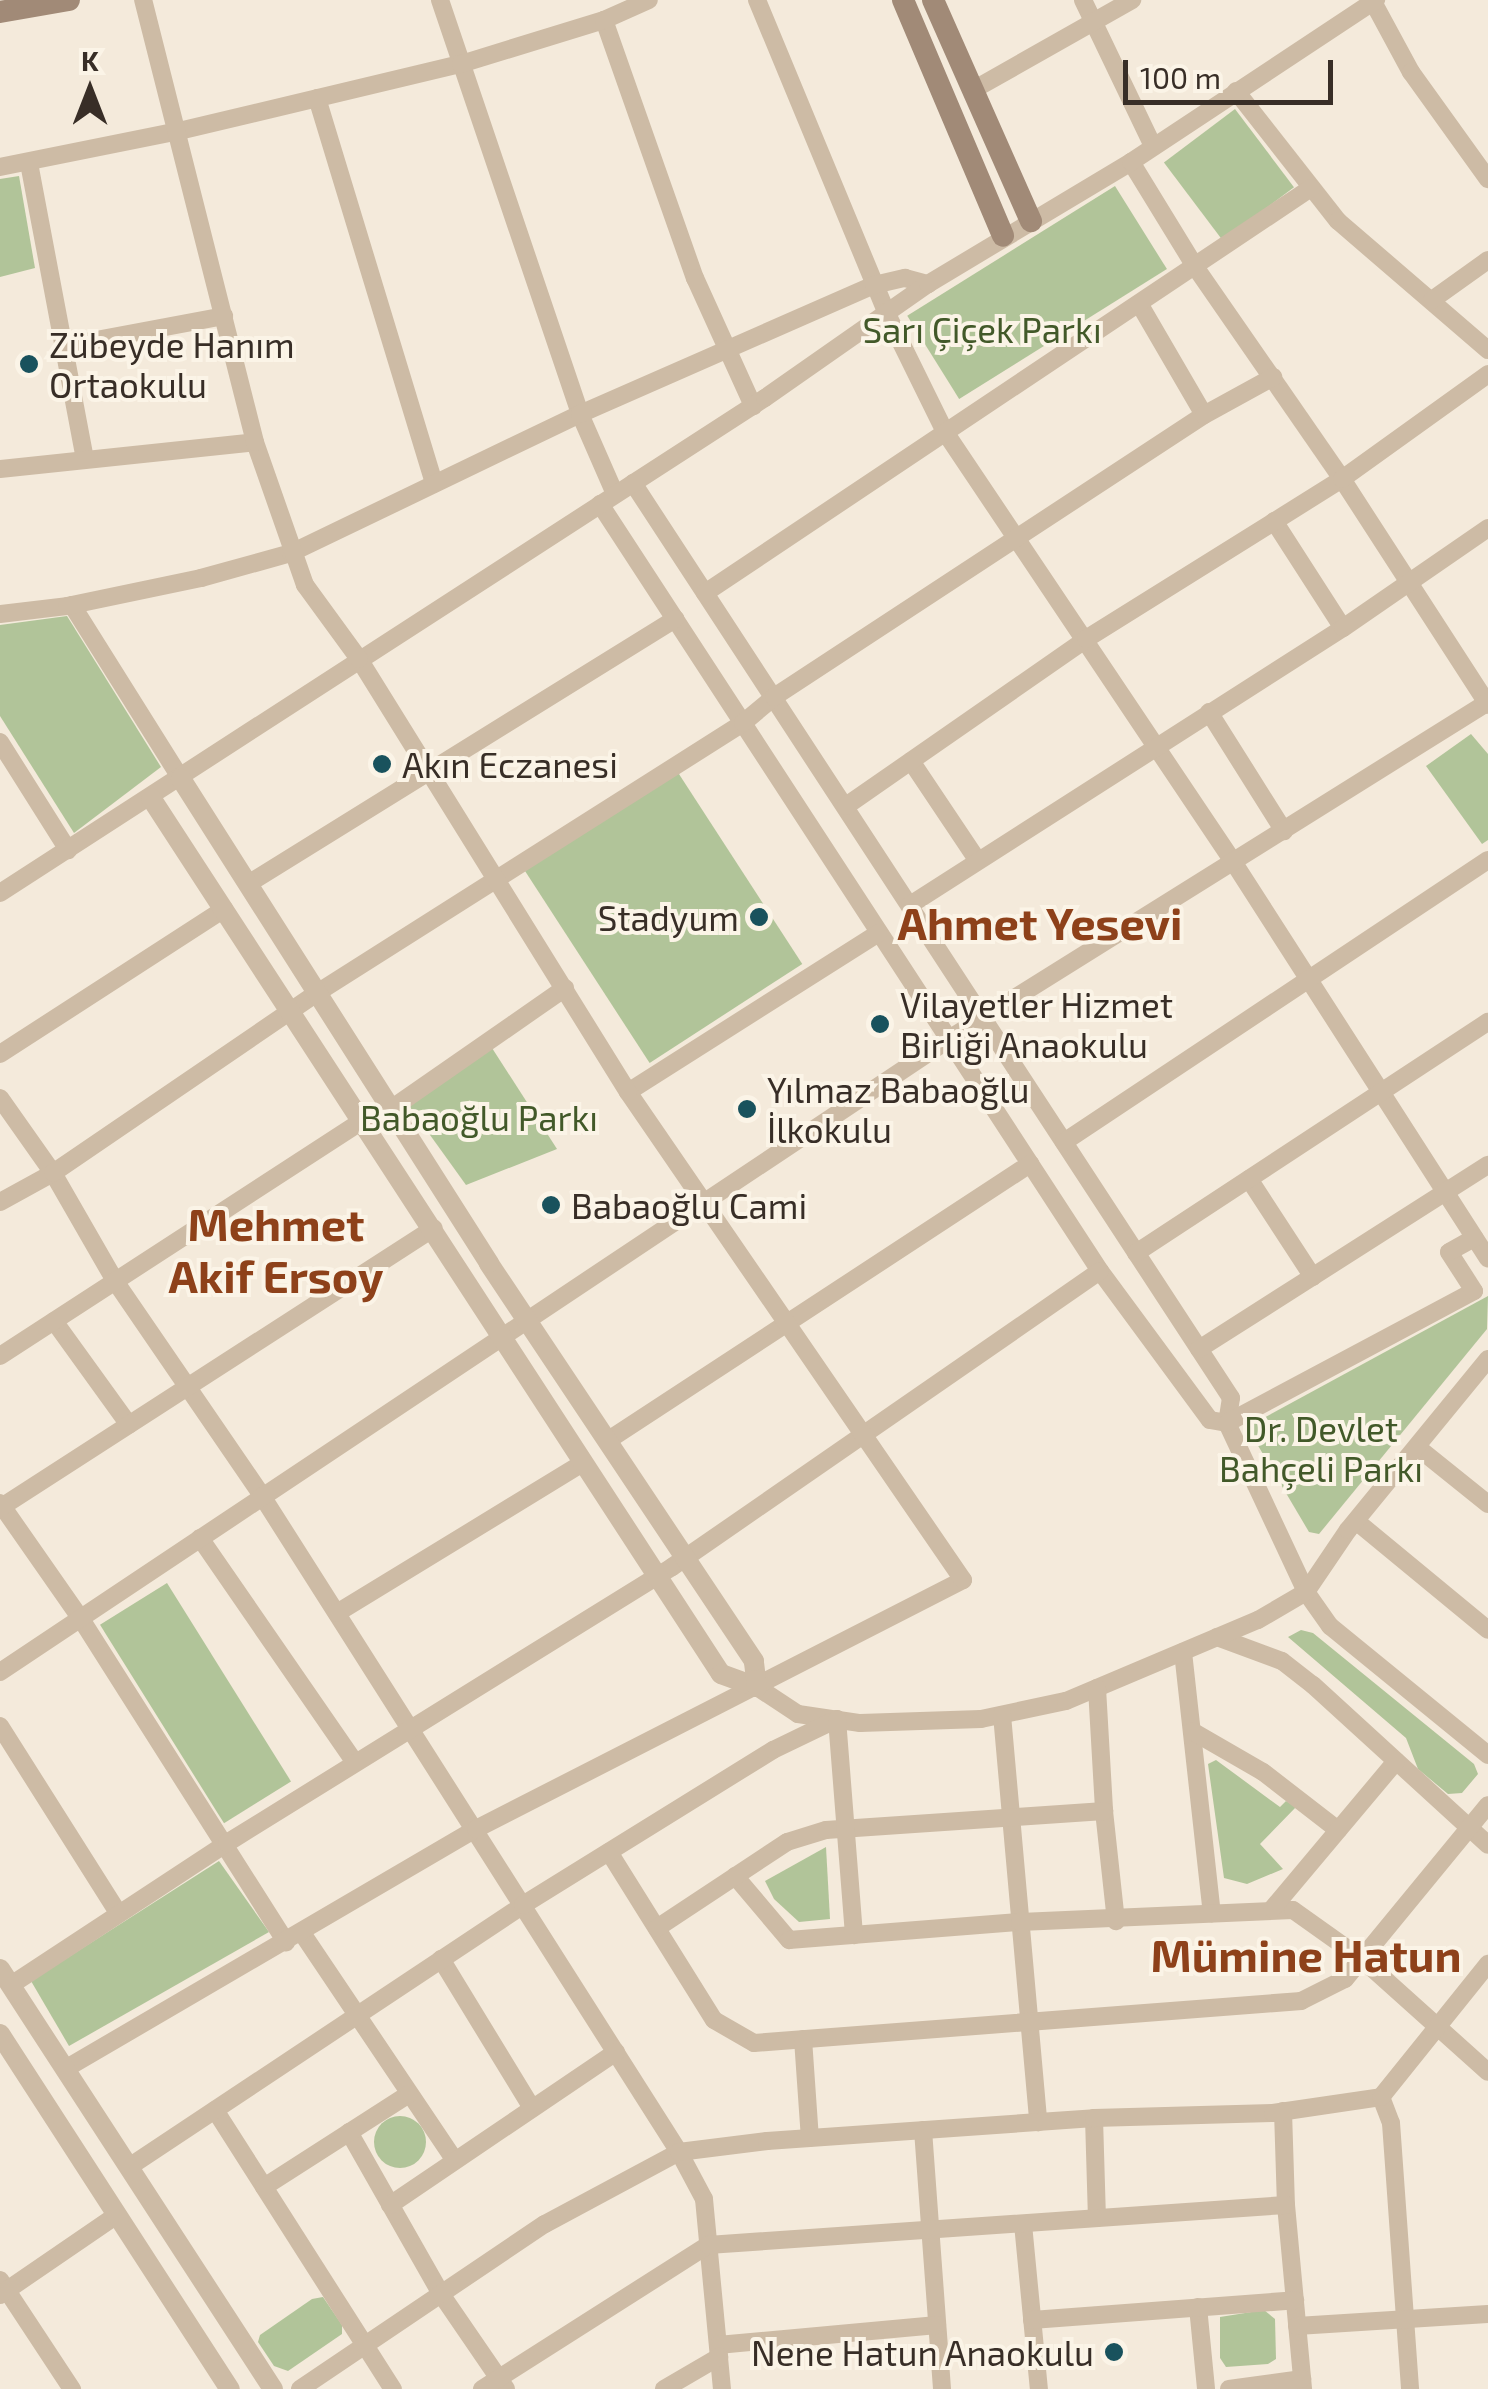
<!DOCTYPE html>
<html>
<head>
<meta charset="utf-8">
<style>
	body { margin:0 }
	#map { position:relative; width:1488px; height:2389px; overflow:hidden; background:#f4eadb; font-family:"Exo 2",sans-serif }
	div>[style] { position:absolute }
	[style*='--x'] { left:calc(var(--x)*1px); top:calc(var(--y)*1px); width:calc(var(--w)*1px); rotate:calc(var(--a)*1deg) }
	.green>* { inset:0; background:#b1c499; transform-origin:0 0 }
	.round { border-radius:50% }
	.minor>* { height:18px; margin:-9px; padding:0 9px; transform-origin:9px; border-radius:9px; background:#cdbba5 }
	.tertiary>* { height:20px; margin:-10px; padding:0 10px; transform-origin:10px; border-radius:10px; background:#cdbba5 }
	.secondary>* { height:22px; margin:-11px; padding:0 11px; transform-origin:11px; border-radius:11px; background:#a18a77 }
	.dots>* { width:28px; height:28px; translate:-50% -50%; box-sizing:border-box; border:5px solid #fbf4e7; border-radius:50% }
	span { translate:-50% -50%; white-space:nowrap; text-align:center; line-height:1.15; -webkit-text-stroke:8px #fbf4e7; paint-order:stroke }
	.park-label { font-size:35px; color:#425929 }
	.poi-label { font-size:35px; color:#382e27 }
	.left { translate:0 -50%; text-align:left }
	.right { translate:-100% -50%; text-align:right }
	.district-label { font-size:45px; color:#8e411a; font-weight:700 }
	.north { position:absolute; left:40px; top:40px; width:100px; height:100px; -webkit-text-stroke:8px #fbf4e7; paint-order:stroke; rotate:0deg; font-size:28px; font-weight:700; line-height:40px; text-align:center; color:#382e27 }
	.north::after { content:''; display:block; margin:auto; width:35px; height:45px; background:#382e27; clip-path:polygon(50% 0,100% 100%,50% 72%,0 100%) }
	.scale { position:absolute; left:1123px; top:60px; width:210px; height:45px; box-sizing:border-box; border:5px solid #382e27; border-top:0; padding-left:12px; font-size:30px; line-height:35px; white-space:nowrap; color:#382e27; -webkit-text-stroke:8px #fbf4e7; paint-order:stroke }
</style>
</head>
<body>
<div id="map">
	<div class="green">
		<i style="left:1235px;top:109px;width:98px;height:89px;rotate:53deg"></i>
		<i style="clip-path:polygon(19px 176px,35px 268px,0 277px,0 179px)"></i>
		<i style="left:1115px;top:186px;width:98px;height:245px;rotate:58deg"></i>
		<i style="clip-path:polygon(67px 616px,161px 767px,74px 833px,0 716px,0 625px)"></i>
		<i style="clip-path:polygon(1471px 734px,1488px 754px,1488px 840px,1482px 844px,1426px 766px)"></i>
		<i style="left:677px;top:771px;width:230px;height:182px;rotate:57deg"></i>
		<i style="clip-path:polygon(492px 1048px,557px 1149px,466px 1185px,407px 1103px)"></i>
		<i style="clip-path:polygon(1488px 1296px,1487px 1329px,1319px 1534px,1309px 1532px,1247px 1427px)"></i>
		<i style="left:167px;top:1583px;width:234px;height:79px;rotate:58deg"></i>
		<i style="clip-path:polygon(1301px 1630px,1313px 1633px,1474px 1764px,1478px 1774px,1462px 1793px,1448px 1794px,1418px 1769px,1406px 1738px,1288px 1637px)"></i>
		<i style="clip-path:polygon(1216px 1760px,1280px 1807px,1286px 1801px,1296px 1807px,1260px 1844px,1283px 1869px,1247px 1884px,1224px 1878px,1208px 1764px)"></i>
		<i style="clip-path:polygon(826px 1847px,830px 1919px,799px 1922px,774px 1899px,765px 1881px)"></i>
		<i style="clip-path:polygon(219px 1861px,269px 1932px,69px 2046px,31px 1981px)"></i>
		<i class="round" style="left:374px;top:2116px;width:52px;height:52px"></i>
		<i style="clip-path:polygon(323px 2297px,342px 2325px,342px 2334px,288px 2371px,274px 2366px,258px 2342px,260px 2335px,312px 2299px)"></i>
		<i style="clip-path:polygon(1264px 2310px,1275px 2319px,1276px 2359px,1268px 2364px,1226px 2367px,1220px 2358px,1220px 2317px)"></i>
	</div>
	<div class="minor">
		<i style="--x:440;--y:0;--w:437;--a:71.3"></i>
		<i style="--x:580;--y:414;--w:87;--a:66.4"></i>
		<i style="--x:757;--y:0;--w:338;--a:67.5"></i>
		<i style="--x:886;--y:312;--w:134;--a:63.8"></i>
		<i style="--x:945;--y:432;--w:519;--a:56.16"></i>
		<i style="--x:1234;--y:863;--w:470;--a:57.3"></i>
		<i style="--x:1083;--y:0;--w:162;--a:64.4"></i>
		<i style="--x:1372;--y:0;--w:82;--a:61.6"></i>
		<i style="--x:1411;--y:72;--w:132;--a:54.3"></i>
		<i style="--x:604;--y:20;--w:274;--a:70.6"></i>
		<i style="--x:695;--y:278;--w:141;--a:65.6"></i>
		<i style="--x:973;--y:90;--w:183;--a:-29.5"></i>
		<i style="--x:1236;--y:91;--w:165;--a:51.9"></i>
		<i style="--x:1338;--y:221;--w:198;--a:40.7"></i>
		<i style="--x:317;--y:98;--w:403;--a:73.1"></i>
		<i style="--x:1131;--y:162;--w:124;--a:58.5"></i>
		<i style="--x:1196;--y:268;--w:257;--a:55.3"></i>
		<i style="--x:1342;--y:479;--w:269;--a:57.1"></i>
		<i style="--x:29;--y:163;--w:301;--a:79.3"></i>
		<i style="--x:0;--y:167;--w:183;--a:-11.4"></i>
		<i style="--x:179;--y:131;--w:290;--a:-13.4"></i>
		<i style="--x:461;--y:64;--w:150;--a:-17.1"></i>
		<i style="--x:604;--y:20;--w:49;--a:-24"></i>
		<i style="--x:1432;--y:300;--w:69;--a:-35.5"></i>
		<i style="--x:1140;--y:305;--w:127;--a:59.8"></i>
		<i style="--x:64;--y:346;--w:163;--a:-10.6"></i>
		<i style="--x:0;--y:469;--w:256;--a:-6"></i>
		<i style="--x:633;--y:483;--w:1093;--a:56.83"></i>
		<i style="--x:1231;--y:1398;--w:25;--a:99"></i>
		<i style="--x:1227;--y:1423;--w:187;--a:64.9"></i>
		<i style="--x:1306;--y:1592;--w:42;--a:54.8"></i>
		<i style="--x:1330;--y:1626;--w:204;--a:39.2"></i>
		<i style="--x:600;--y:504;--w:916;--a:56.9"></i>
		<i style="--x:1100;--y:1271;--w:185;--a:53.6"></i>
		<i style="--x:1210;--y:1420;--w:17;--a:10"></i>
		<i style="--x:1227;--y:1423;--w:280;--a:-28.1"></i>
		<i style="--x:1474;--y:1291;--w:46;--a:-122.7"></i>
		<i style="--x:1449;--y:1252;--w:29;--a:-29"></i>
		<i style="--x:1274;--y:521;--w:127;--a:57.2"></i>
		<i style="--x:705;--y:593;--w:729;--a:-33.76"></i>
		<i style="--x:72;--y:605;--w:205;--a:57.9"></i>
		<i style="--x:0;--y:614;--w:67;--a:-6.8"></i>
		<i style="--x:67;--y:606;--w:137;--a:-11.8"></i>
		<i style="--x:201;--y:578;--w:93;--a:-15.5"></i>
		<i style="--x:291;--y:553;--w:321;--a:-25.7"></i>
		<i style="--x:580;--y:414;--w:321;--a:-23.7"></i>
		<i style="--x:874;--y:285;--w:32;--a:-13"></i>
		<i style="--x:905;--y:278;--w:24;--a:15"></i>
		<i style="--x:1209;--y:712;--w:141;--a:57.8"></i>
		<i style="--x:0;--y:742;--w:128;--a:57.8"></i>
		<i style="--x:911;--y:761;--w:120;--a:56.2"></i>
		<i style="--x:846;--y:806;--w:292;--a:-34.8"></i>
		<i style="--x:1086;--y:639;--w:302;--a:-32"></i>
		<i style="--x:1342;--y:479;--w:180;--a:-35.7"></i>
		<i style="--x:248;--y:884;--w:503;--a:-31.82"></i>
		<i style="--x:0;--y:893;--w:911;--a:-32.91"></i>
		<i style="--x:765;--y:398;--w:199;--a:-35"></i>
		<i style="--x:928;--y:284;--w:237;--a:-31"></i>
		<i style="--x:1131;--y:162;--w:294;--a:-33.5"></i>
		<i style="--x:910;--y:905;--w:514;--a:-32.61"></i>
		<i style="--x:1343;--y:628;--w:176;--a:-34.6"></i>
		<i style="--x:0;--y:1054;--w:267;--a:-32.9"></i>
		<i style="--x:628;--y:1092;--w:297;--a:-32.4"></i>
		<i style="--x:0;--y:1098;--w:92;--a:54.8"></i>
		<i style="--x:53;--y:1173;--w:125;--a:60.1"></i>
		<i style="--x:115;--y:1281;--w:260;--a:55.6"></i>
		<i style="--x:262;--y:1496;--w:777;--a:57.56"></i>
		<i style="--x:679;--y:2152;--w:53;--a:62"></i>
		<i style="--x:704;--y:2199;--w:191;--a:84.6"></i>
		<i style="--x:1064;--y:1142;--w:509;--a:-33.63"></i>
		<i style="--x:1249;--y:1179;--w:117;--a:56.9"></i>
		<i style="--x:0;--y:1202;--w:60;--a:-28.7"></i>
		<i style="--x:53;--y:1173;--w:320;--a:-34.3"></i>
		<i style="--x:317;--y:993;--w:504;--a:-32.37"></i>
		<i style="--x:743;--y:723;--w:40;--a:-40"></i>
		<i style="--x:774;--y:697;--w:514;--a:-33.26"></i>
		<i style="--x:1204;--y:415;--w:79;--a:-28.8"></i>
		<i style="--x:1136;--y:1253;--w:421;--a:-33.3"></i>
		<i style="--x:54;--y:1321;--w:128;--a:54.2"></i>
		<i style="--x:1199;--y:1349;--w:343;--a:-32.5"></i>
		<i style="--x:0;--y:1356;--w:434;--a:-33"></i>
		<i style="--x:364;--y:1120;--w:29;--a:-22"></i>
		<i style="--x:391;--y:1109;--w:212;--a:-34.8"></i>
		<i style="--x:607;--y:1441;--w:506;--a:-33.22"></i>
		<i style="--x:1417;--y:1447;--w:91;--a:38.8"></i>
		<i style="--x:0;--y:1503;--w:141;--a:55.1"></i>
		<i style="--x:81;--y:1619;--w:383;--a:57.6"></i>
		<i style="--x:0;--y:1508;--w:516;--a:-32.83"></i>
		<i style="--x:1356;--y:1521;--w:171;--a:39.5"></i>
		<i style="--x:200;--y:1538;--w:273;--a:55.4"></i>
		<i style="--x:337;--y:1613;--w:289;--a:-31.4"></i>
		<i style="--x:1217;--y:1637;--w:69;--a:20.3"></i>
		<i style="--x:1282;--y:1661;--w:39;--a:38"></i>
		<i style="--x:1313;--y:1685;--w:237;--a:42.4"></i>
		<i style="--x:1183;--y:1652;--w:263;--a:83.7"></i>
		<i style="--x:0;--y:1672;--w:1141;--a:-33.7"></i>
		<i style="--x:949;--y:1039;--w:636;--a:-32.01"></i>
		<i style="--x:757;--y:1687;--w:49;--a:33.4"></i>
		<i style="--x:798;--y:1714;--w:63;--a:8.3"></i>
		<i style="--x:860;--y:1723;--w:121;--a:-1.9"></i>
		<i style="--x:981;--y:1719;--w:87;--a:-12"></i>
		<i style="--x:1066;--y:1701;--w:208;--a:-22.9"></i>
		<i style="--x:1258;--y:1620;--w:56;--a:-30.3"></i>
		<i style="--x:1306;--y:1592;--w:75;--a:-55.9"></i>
		<i style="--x:1348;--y:1530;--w:221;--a:-50.7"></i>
		<i style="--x:1097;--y:1688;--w:123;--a:86.7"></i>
		<i style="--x:1104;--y:1811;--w:111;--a:83.8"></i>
		<i style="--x:1002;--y:1715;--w:409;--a:84.9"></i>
		<i style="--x:0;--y:1726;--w:222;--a:57.7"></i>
		<i style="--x:1192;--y:1731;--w:82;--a:30"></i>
		<i style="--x:1263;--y:1772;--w:95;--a:37.7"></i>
		<i style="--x:609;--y:1852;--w:198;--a:58"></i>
		<i style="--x:714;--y:2020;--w:46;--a:29.9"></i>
		<i style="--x:754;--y:2043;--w:549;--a:-4.39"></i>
		<i style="--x:1301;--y:2001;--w:49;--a:-26.6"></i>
		<i style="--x:1345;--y:1979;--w:225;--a:-50.6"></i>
		<i style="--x:735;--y:1876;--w:84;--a:49.8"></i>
		<i style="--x:789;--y:1940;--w:232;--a:-4.5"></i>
		<i style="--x:1020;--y:1922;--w:273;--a:-2.5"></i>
		<i style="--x:1293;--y:1910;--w:85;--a:35.4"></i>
		<i style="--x:1362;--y:1959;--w:169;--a:41.9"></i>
		<i style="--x:1272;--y:1909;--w:193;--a:-50"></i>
		<i style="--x:657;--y:1928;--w:156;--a:-33.5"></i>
		<i style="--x:787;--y:1842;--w:41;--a:-17.1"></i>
		<i style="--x:826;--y:1830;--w:279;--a:-3.9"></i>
		<i style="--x:302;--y:1933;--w:272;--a:56.1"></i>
		<i style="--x:441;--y:1959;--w:175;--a:58.6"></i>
		<i style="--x:11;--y:1985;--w:258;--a:-33.3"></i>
		<i style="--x:227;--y:1843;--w:524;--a:-31.81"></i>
		<i style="--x:672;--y:1567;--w:520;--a:-34.67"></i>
		<i style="--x:803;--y:2039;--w:99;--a:86"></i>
		<i style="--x:65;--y:2069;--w:476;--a:-30.3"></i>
		<i style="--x:476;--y:1829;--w:547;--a:-27.08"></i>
		<i style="--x:963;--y:1580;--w:592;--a:-124.47"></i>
		<i style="--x:628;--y:1092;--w:510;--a:-121.85"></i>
		<i style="--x:359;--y:659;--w:92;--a:-126.1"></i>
		<i style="--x:305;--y:585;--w:151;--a:-109.3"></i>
		<i style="--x:255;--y:442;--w:456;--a:-104.2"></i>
		<i style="--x:1381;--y:2097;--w:28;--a:69"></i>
		<i style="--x:1391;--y:2123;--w:267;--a:85.9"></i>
		<i style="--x:215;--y:2110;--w:331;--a:57.5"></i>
		<i style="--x:1283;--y:2111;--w:94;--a:88.2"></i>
		<i style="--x:1286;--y:2205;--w:185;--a:84.7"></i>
		<i style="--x:1094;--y:2118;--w:100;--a:88.3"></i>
		<i style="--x:923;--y:2130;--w:260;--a:85.8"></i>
		<i style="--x:349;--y:2132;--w:186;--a:60.4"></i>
		<i style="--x:441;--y:2294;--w:115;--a:55.6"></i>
		<i style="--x:129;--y:2167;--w:473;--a:-33.6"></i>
		<i style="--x:523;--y:1905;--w:294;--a:-31.8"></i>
		<i style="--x:773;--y:1750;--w:71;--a:-25.8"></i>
		<i style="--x:837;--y:1719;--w:217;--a:85.5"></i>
		<i style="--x:264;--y:2187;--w:172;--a:-32.7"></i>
		<i style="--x:390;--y:2205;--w:273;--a:-34.1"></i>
		<i style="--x:1023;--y:2224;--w:166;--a:84.5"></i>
		<i style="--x:0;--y:2280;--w:131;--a:56.6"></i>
		<i style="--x:0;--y:2295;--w:142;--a:-34.4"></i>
		<i style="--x:1198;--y:2307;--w:82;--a:84.4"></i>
		<i style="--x:1032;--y:2320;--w:264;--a:-4.3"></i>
		<i style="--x:1297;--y:2326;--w:191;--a:-3.6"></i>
		<i style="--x:718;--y:2345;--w:220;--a:-5.2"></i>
		<i style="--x:300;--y:2389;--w:295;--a:-34"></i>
		<i style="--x:545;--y:2224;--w:152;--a:-28.2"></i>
		<i style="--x:679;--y:2152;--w:89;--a:-7.1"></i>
		<i style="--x:767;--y:2141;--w:328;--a:-4"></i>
		<i style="--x:1094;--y:2118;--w:179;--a:-1.6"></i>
		<i style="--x:1273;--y:2113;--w:109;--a:-8.4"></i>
		<i style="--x:1381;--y:2097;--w:171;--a:-51.2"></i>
		<i style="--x:482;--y:2389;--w:268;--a:-32.5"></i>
		<i style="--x:708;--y:2245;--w:579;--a:-3.96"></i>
		<i style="--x:664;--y:2389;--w:64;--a:-30.2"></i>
		<i style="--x:1229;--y:2389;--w:74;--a:-7.8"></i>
	</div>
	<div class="tertiary">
		<i style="--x:151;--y:798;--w:1045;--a:56.95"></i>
		<i style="--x:721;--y:1674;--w:38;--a:20"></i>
		<i style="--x:757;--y:1687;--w:26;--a:-97"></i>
		<i style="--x:754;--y:1661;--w:478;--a:-123.7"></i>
		<i style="--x:489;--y:1263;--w:574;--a:-122.47"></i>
		<i style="--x:0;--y:1969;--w:501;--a:56.98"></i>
		<i style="--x:0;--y:2034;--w:423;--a:57.1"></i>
	</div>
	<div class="secondary">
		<i style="--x:903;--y:0;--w:256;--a:67"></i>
		<i style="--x:933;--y:0;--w:242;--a:66.1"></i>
		<i style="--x:0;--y:12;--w:70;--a:-9.9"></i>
	</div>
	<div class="dots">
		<i style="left:29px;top:364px;background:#19525d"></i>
		<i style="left:382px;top:764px;background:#19525d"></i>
		<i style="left:759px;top:917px;background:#19525d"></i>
		<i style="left:880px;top:1024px;background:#19525d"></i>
		<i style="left:747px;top:1109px;background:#19525d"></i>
		<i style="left:551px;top:1205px;background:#19525d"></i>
		<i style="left:1114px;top:2352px;background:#19525d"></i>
	</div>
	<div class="park-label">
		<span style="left:982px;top:329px">Sarı Çiçek Parkı</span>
		<span style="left:479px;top:1117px">Babaoğlu Parkı</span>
		<span style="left:1321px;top:1448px">Dr. Devlet<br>Bahçeli Parkı</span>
	</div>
	<div class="poi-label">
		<span class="left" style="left:49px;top:364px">Zübeyde Hanım<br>Ortaokulu</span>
		<span class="left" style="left:402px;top:764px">Akın Eczanesi</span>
		<span class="right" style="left:739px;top:917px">Stadyum</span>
		<span class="left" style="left:900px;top:1024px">Vilayetler Hizmet<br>Birliği Anaokulu</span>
		<span class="left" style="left:767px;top:1109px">Yılmaz Babaoğlu<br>İlkokulu</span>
		<span class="left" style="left:571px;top:1205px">Babaoğlu Cami</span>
		<span class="right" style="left:1094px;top:2352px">Nene Hatun Anaokulu</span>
	</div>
	<div class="district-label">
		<span style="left:1040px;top:923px">Ahmet Yesevi</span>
		<span style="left:276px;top:1250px">Mehmet<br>Akif Ersoy</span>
		<span style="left:1306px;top:1955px">Mümine Hatun</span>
	</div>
	<div class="north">K</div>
	<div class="scale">100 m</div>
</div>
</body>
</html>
